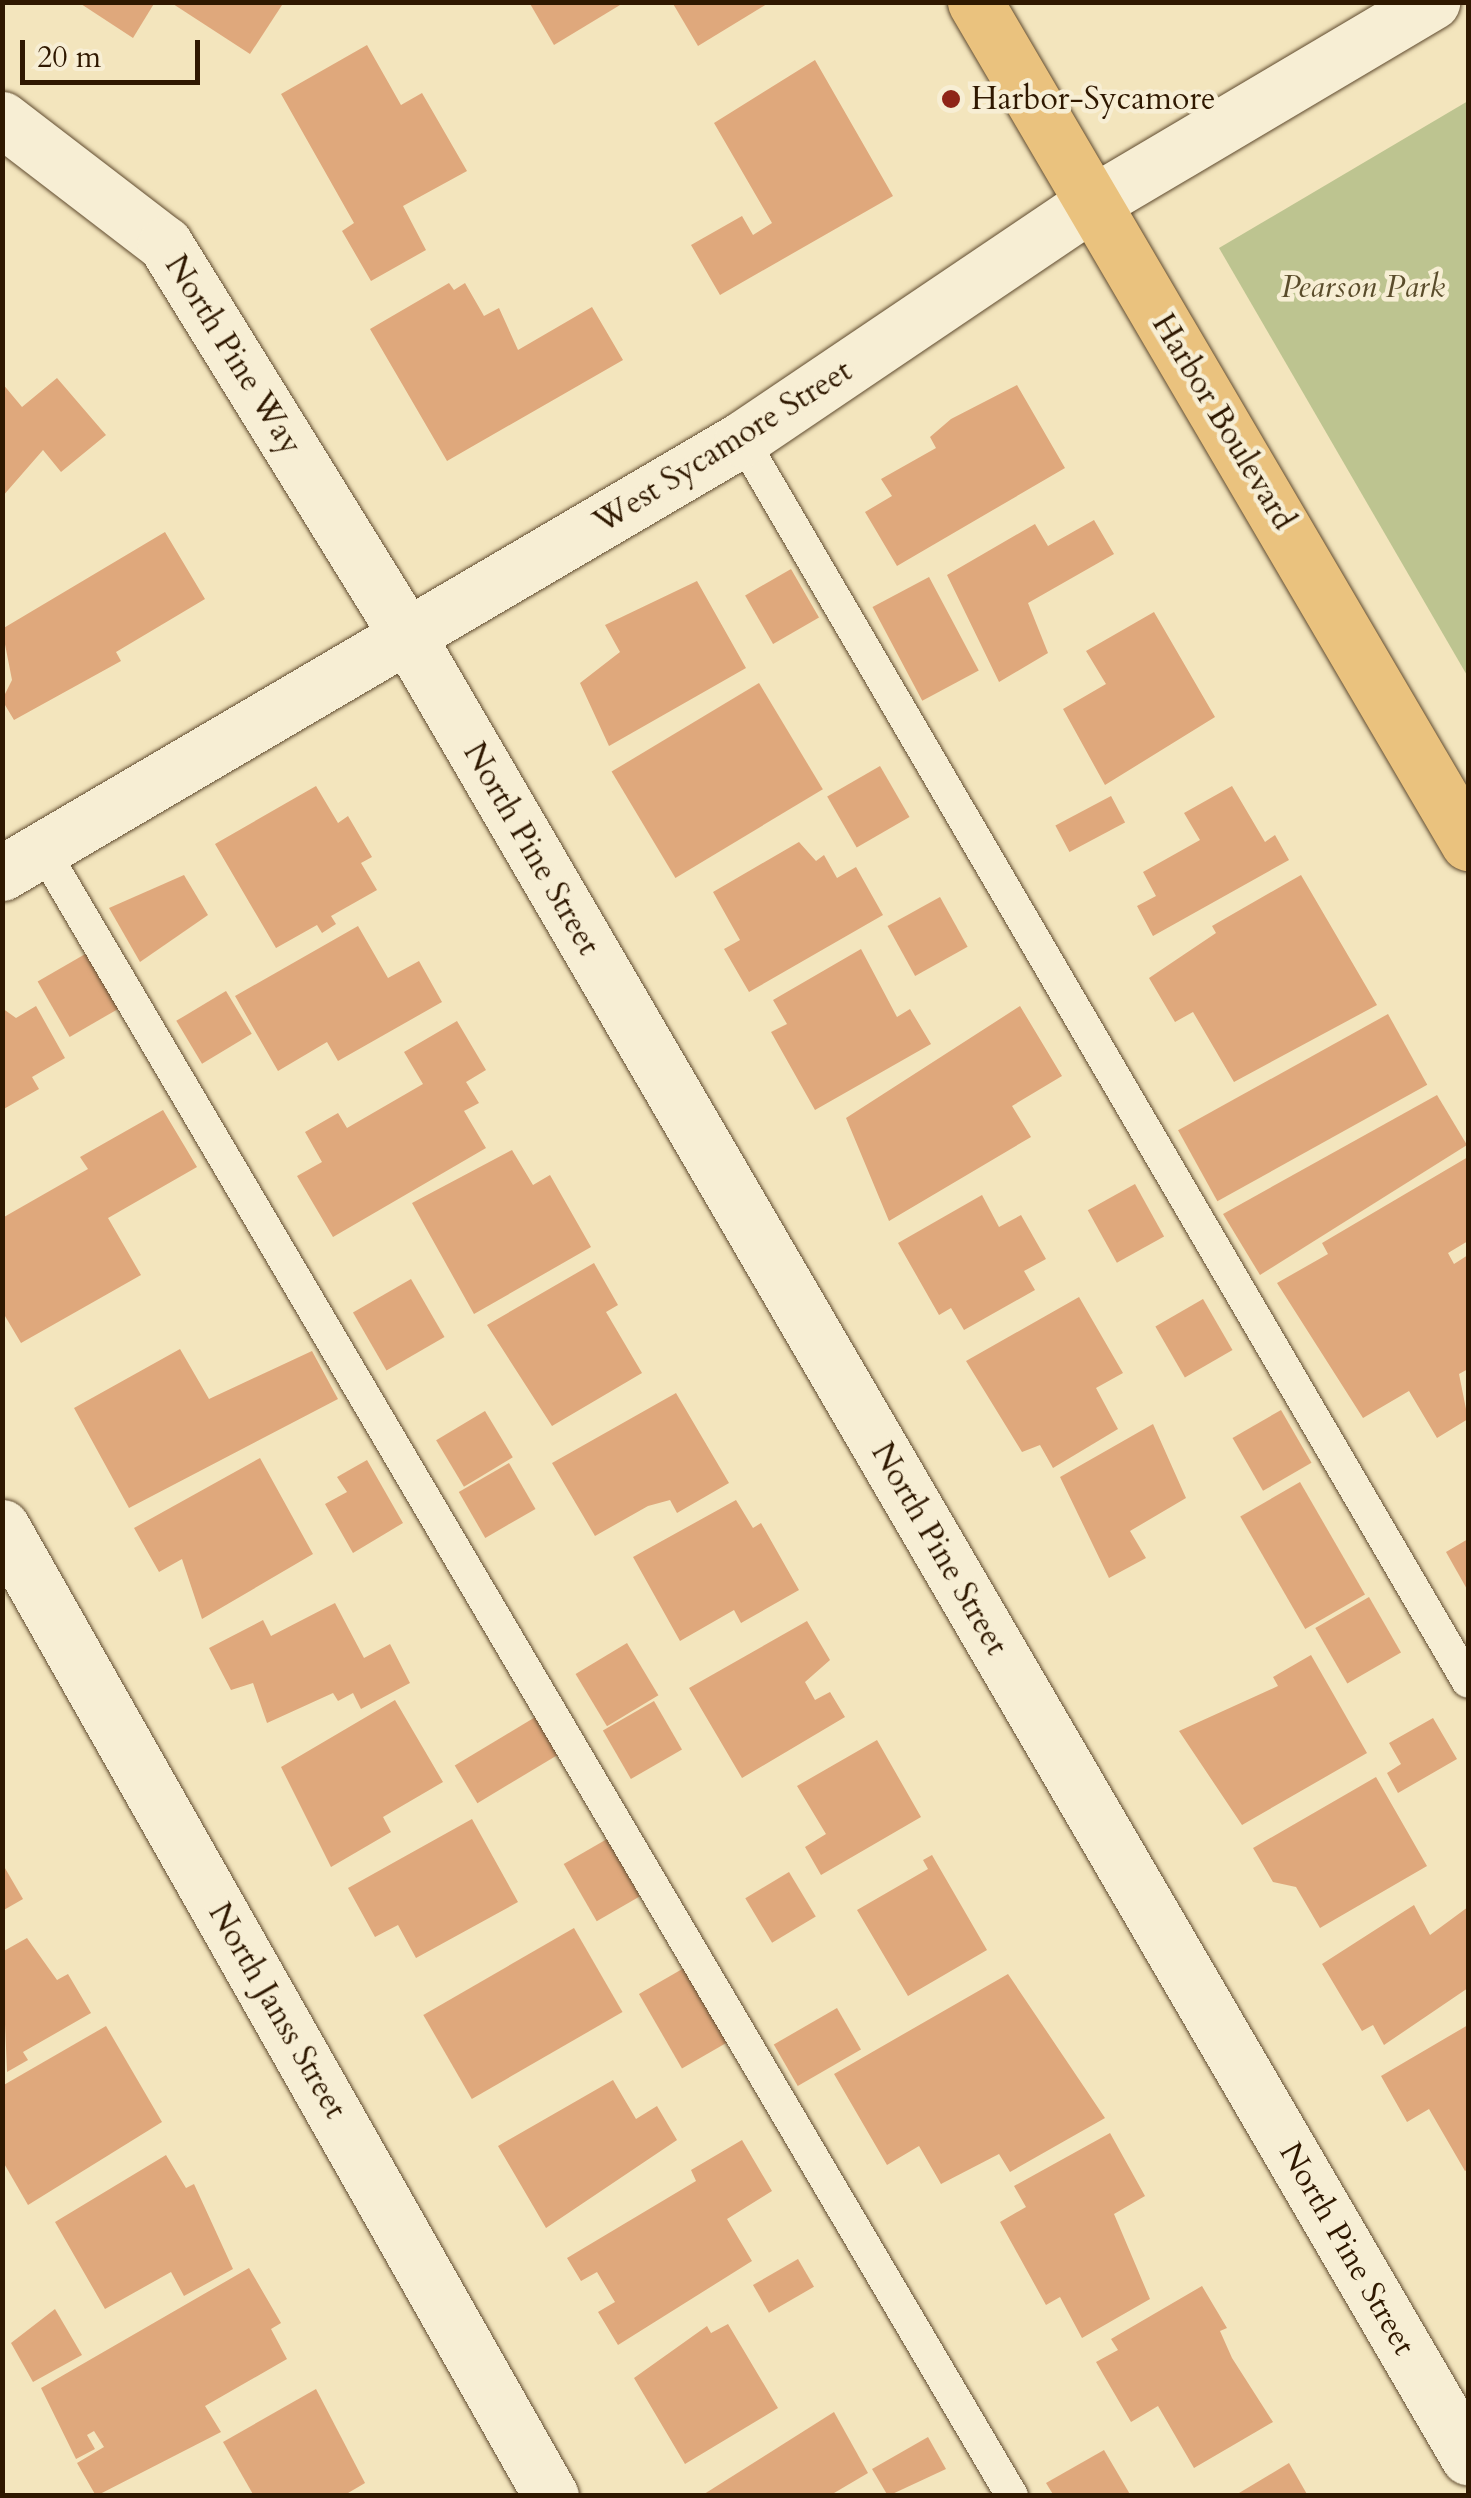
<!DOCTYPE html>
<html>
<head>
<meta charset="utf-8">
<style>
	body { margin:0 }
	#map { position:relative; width:1471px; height:2498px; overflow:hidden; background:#f3e5bd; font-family:Cardo,serif }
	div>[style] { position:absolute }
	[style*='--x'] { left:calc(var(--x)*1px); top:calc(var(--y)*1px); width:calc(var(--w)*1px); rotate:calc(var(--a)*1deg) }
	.green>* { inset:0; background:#bdc490 }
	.building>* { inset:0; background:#dfa87c; transform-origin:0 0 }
	.roads { filter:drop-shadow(0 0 2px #604b2f) drop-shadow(0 0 2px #604b2f) }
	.lane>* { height:32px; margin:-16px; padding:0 16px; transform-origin:16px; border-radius:16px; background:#f7eed4 }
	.street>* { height:55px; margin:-27.5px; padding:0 27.5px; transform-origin:27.5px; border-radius:27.5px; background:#f7eed4 }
	.secondary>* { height:55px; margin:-27.5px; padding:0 27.5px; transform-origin:27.5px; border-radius:27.5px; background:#f7eed4 }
	.primary>* { height:55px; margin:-27.5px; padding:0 27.5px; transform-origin:27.5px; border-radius:27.5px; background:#eac27e }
	.dots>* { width:28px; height:28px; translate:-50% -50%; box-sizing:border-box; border:5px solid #f7eed4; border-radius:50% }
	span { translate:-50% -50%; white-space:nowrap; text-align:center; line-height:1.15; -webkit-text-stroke:9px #f7eed4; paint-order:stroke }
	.poi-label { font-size:32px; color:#2f1800 }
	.left { translate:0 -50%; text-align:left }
	.park-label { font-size:32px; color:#5a4c2b; font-style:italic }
	.street-label { font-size:32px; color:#2f1800 }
	.frame { position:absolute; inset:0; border:5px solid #2f1800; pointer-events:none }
	.scale { position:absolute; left:20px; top:40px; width:180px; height:45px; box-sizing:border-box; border:5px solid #2f1800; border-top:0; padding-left:12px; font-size:30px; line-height:35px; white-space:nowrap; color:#2f1800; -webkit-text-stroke:8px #f7eed4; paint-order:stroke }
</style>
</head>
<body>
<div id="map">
	<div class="green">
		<i style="clip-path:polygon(1468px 101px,1468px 677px,1219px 248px)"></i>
	</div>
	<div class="building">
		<i style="clip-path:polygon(78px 2px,155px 2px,133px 38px)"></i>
		<i style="clip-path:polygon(170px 2px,284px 2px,250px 54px)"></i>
		<i style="clip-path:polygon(529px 2px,625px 2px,554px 45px)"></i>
		<i style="clip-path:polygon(672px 2px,770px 2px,698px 46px)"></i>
		<i style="clip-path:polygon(367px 45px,401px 105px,422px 93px,467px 171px,403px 206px,426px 250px,371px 281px,342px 231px,354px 223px,281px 94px)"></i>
		<i style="clip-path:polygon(815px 60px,893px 196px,720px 295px,691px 245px,742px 216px,753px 235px,772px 223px,714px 123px)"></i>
		<i style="clip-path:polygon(449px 283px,454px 290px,465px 283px,484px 316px,499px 308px,518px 350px,592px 307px,623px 360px,447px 461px,370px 329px)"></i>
		<i style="clip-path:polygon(57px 378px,106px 435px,61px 472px,43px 450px,2px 497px,2px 383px,22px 407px)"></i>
		<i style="clip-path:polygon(1017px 385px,1065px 468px,897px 566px,865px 512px,892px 496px,881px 479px,936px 448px,930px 437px,951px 419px)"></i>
		<i style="clip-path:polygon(1094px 520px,1114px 554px,1028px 603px,1048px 653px,999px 682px,947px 575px,1035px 524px,1048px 546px)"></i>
		<i style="clip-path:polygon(165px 532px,205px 599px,116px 652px,121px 661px,14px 720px,2px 700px,12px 680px,2px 629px)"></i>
		<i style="left:791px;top:569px;width:56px;height:53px;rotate:60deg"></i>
		<i style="left:929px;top:577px;width:106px;height:64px;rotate:62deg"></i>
		<i style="clip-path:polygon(697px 581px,746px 668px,609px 746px,580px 683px,620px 652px,605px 625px)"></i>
		<i style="clip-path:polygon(1154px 612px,1215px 717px,1105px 785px,1063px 709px,1106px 684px,1086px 651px)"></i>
		<i style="left:759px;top:683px;width:124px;height:172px;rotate:59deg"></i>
		<i style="left:880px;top:766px;width:59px;height:61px;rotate:60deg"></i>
		<i style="clip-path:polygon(316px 786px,338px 823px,348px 816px,372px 857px,361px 863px,377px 890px,331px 916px,336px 924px,322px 933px,317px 925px,276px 948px,215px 844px)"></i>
		<i style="clip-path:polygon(1232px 786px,1265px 842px,1275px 835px,1289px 860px,1153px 936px,1137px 906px,1156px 896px,1143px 872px,1200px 840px,1184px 813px)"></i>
		<i style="left:1111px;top:796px;width:30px;height:63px;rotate:62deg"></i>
		<i style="clip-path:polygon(799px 842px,816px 861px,824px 855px,837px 878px,856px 867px,883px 915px,749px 992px,724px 949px,740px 940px,713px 892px)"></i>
		<i style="clip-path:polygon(184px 875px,208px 915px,140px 962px,109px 908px)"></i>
		<i style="clip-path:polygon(1301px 875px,1377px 1005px,1234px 1082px,1193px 1012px,1175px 1022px,1149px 978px,1216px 933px,1212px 926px)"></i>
		<i style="left:940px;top:897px;width:57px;height:60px;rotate:61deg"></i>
		<i style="clip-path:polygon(358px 926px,388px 978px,419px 961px,442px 1002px,338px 1061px,327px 1042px,278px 1071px,235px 996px)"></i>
		<i style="clip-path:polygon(861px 949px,897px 1017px,910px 1009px,931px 1044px,815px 1110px,771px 1032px,787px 1024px,773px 1000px)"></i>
		<i style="left:87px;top:953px;width:64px;height:57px;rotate:60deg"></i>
		<i style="left:226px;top:991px;width:50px;height:58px;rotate:59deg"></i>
		<i style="clip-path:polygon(36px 1006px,65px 1058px,32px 1077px,39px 1089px,2px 1110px,2px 1008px,16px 1018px)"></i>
		<i style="clip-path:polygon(1020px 1006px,1062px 1076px,1012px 1106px,1031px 1137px,889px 1221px,846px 1118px)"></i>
		<i style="left:1388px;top:1014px;width:81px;height:240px;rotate:61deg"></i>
		<i style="clip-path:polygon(457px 1021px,486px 1070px,466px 1082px,479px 1103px,464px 1111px,486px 1148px,333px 1237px,297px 1176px,322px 1162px,305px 1132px,338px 1113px,347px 1128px,423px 1084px,404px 1052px)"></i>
		<i style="clip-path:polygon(1437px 1095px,1467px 1145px,1260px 1275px,1223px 1214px)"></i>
		<i style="clip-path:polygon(163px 1110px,197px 1167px,108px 1218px,141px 1275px,21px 1343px,2px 1311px,4px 1217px,88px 1169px,80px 1157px)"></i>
		<i style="clip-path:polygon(512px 1150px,533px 1185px,550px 1175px,591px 1247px,474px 1314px,412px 1203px)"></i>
		<i style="clip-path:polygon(1468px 1157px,1468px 1241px,1448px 1253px,1454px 1264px,1468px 1255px,1468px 1369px,1459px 1374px,1468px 1419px,1437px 1438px,1409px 1391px,1363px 1418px,1277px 1283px,1328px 1254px,1322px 1243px)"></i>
		<i style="left:1135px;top:1184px;width:60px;height:54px;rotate:61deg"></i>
		<i style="clip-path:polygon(982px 1195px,999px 1227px,1021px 1215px,1046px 1259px,1024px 1271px,1035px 1290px,964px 1330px,951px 1308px,939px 1315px,898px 1243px)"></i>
		<i style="clip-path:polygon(594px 1263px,618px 1305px,606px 1312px,642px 1373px,552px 1426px,487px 1325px)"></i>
		<i style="left:411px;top:1279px;width:67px;height:67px;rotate:60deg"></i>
		<i style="clip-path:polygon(1079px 1297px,1123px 1373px,1096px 1388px,1118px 1429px,1053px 1468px,1040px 1445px,1022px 1452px,966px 1361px)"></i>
		<i style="left:1203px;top:1299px;width:59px;height:55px;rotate:60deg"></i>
		<i style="clip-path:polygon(180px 1349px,209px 1399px,312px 1351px,338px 1399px,129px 1508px,74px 1408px)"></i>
		<i style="clip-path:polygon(676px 1393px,729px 1483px,677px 1513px,670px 1500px,648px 1506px,595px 1536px,552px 1463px)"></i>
		<i style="left:1281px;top:1410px;width:61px;height:56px;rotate:60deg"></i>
		<i style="left:485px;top:1411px;width:54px;height:57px;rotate:59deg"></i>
		<i style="clip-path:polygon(1153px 1424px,1186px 1498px,1130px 1531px,1146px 1558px,1109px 1578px,1060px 1477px)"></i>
		<i style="clip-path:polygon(260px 1458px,313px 1554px,202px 1619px,182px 1559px,159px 1572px,134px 1528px)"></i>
		<i style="clip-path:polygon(367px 1460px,403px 1523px,353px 1553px,325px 1504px,347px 1492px,337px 1477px)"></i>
		<i style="left:509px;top:1463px;width:53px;height:58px;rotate:60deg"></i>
		<i style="left:1300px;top:1482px;width:130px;height:69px;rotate:60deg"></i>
		<i style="clip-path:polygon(736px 1500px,753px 1528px,761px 1523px,799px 1590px,741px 1623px,734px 1610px,680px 1641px,633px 1557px)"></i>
		<i style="clip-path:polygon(1468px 1539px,1468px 1591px,1446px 1552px)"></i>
		<i style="left:1369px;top:1597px;width:64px;height:62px;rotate:60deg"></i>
		<i style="clip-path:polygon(335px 1603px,364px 1658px,390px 1644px,410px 1683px,361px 1709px,353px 1693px,338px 1701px,333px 1693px,267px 1723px,253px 1683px,231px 1690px,209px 1648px,263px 1620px,271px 1636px)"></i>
		<i style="clip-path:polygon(807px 1621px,830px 1660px,805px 1682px,815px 1700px,830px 1692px,845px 1717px,742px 1778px,689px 1688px)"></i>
		<i style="left:627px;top:1643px;width:61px;height:60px;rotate:59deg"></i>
		<i style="clip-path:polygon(1311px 1655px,1367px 1753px,1242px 1825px,1179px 1731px,1278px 1686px,1273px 1677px)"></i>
		<i style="clip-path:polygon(395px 1700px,443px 1782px,383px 1817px,391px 1832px,331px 1867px,281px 1767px)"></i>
		<i style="left:654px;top:1701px;width:56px;height:59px;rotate:60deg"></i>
		<i style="left:537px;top:1716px;width:44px;height:96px;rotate:59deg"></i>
		<i style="clip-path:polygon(1433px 1718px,1457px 1759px,1398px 1793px,1387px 1773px,1401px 1764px,1389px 1743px)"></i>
		<i style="clip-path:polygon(877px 1740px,921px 1817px,821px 1875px,805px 1847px,826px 1834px,797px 1786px)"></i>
		<i style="clip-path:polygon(1376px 1777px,1427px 1866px,1320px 1928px,1296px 1887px,1273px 1882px,1253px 1848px)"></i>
		<i style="clip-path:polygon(472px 1819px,518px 1902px,416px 1958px,398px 1925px,375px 1937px,348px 1888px)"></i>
		<i style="left:607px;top:1839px;width:66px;height:50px;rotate:60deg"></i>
		<i style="clip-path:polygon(932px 1855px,987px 1950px,908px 1996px,857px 1910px,928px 1869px,923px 1860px)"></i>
		<i style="clip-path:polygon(2px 1863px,23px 1899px,2px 1911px)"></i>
		<i style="left:789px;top:1872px;width:52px;height:51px;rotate:59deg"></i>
		<i style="clip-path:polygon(1414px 1905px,1430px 1935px,1468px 1907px,1468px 1988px,1384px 2045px,1373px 2025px,1362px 2031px,1322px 1964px)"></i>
		<i style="left:574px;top:1928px;width:97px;height:174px;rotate:60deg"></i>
		<i style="clip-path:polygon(27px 1938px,57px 1980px,68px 1974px,91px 2013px,23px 2052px,28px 2060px,7px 2072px,2px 1952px)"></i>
		<i style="left:684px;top:1968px;width:86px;height:52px;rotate:60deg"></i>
		<i style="clip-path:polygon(1008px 1974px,1105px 2118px,1010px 2172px,999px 2154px,941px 2184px,919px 2146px,887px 2165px,834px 2074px)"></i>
		<i style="left:837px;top:2008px;width:48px;height:73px;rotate:60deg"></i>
		<i style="clip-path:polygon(1468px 2025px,1468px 2169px,1465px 2171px,1429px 2109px,1407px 2122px,1381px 2076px)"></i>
		<i style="clip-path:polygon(106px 2026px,162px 2122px,28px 2205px,2px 2160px,2px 2086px)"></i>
		<i style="clip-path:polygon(613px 2080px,636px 2119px,657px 2106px,677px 2140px,546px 2228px,498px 2146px)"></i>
		<i style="clip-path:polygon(1110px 2133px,1145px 2196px,1114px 2214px,1150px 2299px,1082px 2338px,1060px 2297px,1046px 2305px,1000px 2222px,1026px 2207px,1014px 2186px)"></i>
		<i style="clip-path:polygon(742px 2140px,772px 2191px,727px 2219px,752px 2261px,618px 2345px,598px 2312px,615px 2302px,597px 2272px,581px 2281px,567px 2258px,696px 2181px,691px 2170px)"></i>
		<i style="clip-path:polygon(166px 2155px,186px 2188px,194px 2184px,233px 2269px,184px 2296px,171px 2272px,105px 2309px,55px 2222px)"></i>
		<i style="left:798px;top:2259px;width:32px;height:52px;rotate:60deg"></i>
		<i style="clip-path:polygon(249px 2268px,281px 2323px,271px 2329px,287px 2359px,205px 2406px,221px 2432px,96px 2496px,77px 2463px,104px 2447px,94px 2431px,87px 2435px,95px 2449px,76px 2459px,41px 2388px)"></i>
		<i style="clip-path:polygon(1202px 2286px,1227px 2328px,1220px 2331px,1232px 2358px,1273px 2422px,1194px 2468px,1158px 2406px,1131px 2422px,1096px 2362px,1118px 2350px,1111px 2339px)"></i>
		<i style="clip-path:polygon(55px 2309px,82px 2355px,33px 2382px,11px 2343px)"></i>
		<i style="clip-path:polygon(728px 2324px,778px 2408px,685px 2464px,634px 2378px,707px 2326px,711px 2333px)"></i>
		<i style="clip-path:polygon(316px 2389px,365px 2483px,343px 2496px,254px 2496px,223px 2442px)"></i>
		<i style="clip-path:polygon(834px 2412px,868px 2473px,829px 2496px,701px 2496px)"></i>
		<i style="clip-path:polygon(928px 2437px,946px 2469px,888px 2496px,872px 2469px)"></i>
		<i style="clip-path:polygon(1104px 2450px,1131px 2496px,1054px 2496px,1046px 2483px)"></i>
		<i style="clip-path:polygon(1289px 2463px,1308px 2496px,1234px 2496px)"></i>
	</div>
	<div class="roads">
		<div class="lane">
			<i style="--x:742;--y:439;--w:1439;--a:59.71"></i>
			<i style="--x:43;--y:850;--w:1910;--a:59.51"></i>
		</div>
		<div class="street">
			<i style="--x:2;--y:119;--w:205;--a:37.5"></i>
			<i style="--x:165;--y:244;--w:466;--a:58.3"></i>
			<i style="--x:410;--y:640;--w:2103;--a:59.79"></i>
			<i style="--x:2;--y:1527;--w:1114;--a:60.47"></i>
		</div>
		<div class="secondary">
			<i style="--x:2;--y:873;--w:858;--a:-30.39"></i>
			<i style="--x:742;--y:439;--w:424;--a:-34"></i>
			<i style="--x:1094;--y:202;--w:393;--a:-30.6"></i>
		</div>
		<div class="primary">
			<i style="--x:975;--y:2;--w:975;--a:59.62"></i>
		</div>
	</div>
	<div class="dots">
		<i style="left:951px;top:99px;background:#8f2418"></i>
	</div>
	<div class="poi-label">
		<span class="left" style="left:971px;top:99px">Harbor-Sycamore</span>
	</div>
	<div class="park-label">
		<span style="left:1363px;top:287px">Pearson Park</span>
	</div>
	<div class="street-label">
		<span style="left:233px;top:355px;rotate:58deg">North Pine Way</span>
		<span style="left:1223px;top:422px;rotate:59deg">Harbor Boulevard</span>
		<span style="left:723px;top:447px;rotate:-32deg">West Sycamore Street</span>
		<span style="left:531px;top:849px;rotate:60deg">North Pine Street</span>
		<span style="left:939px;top:1549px;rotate:60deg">North Pine Street</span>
		<span style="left:277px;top:2011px;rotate:60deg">North Janss Street</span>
		<span style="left:1347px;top:2249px;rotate:60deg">North Pine Street</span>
	</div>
	<div class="frame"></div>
	<div class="scale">20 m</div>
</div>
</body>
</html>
